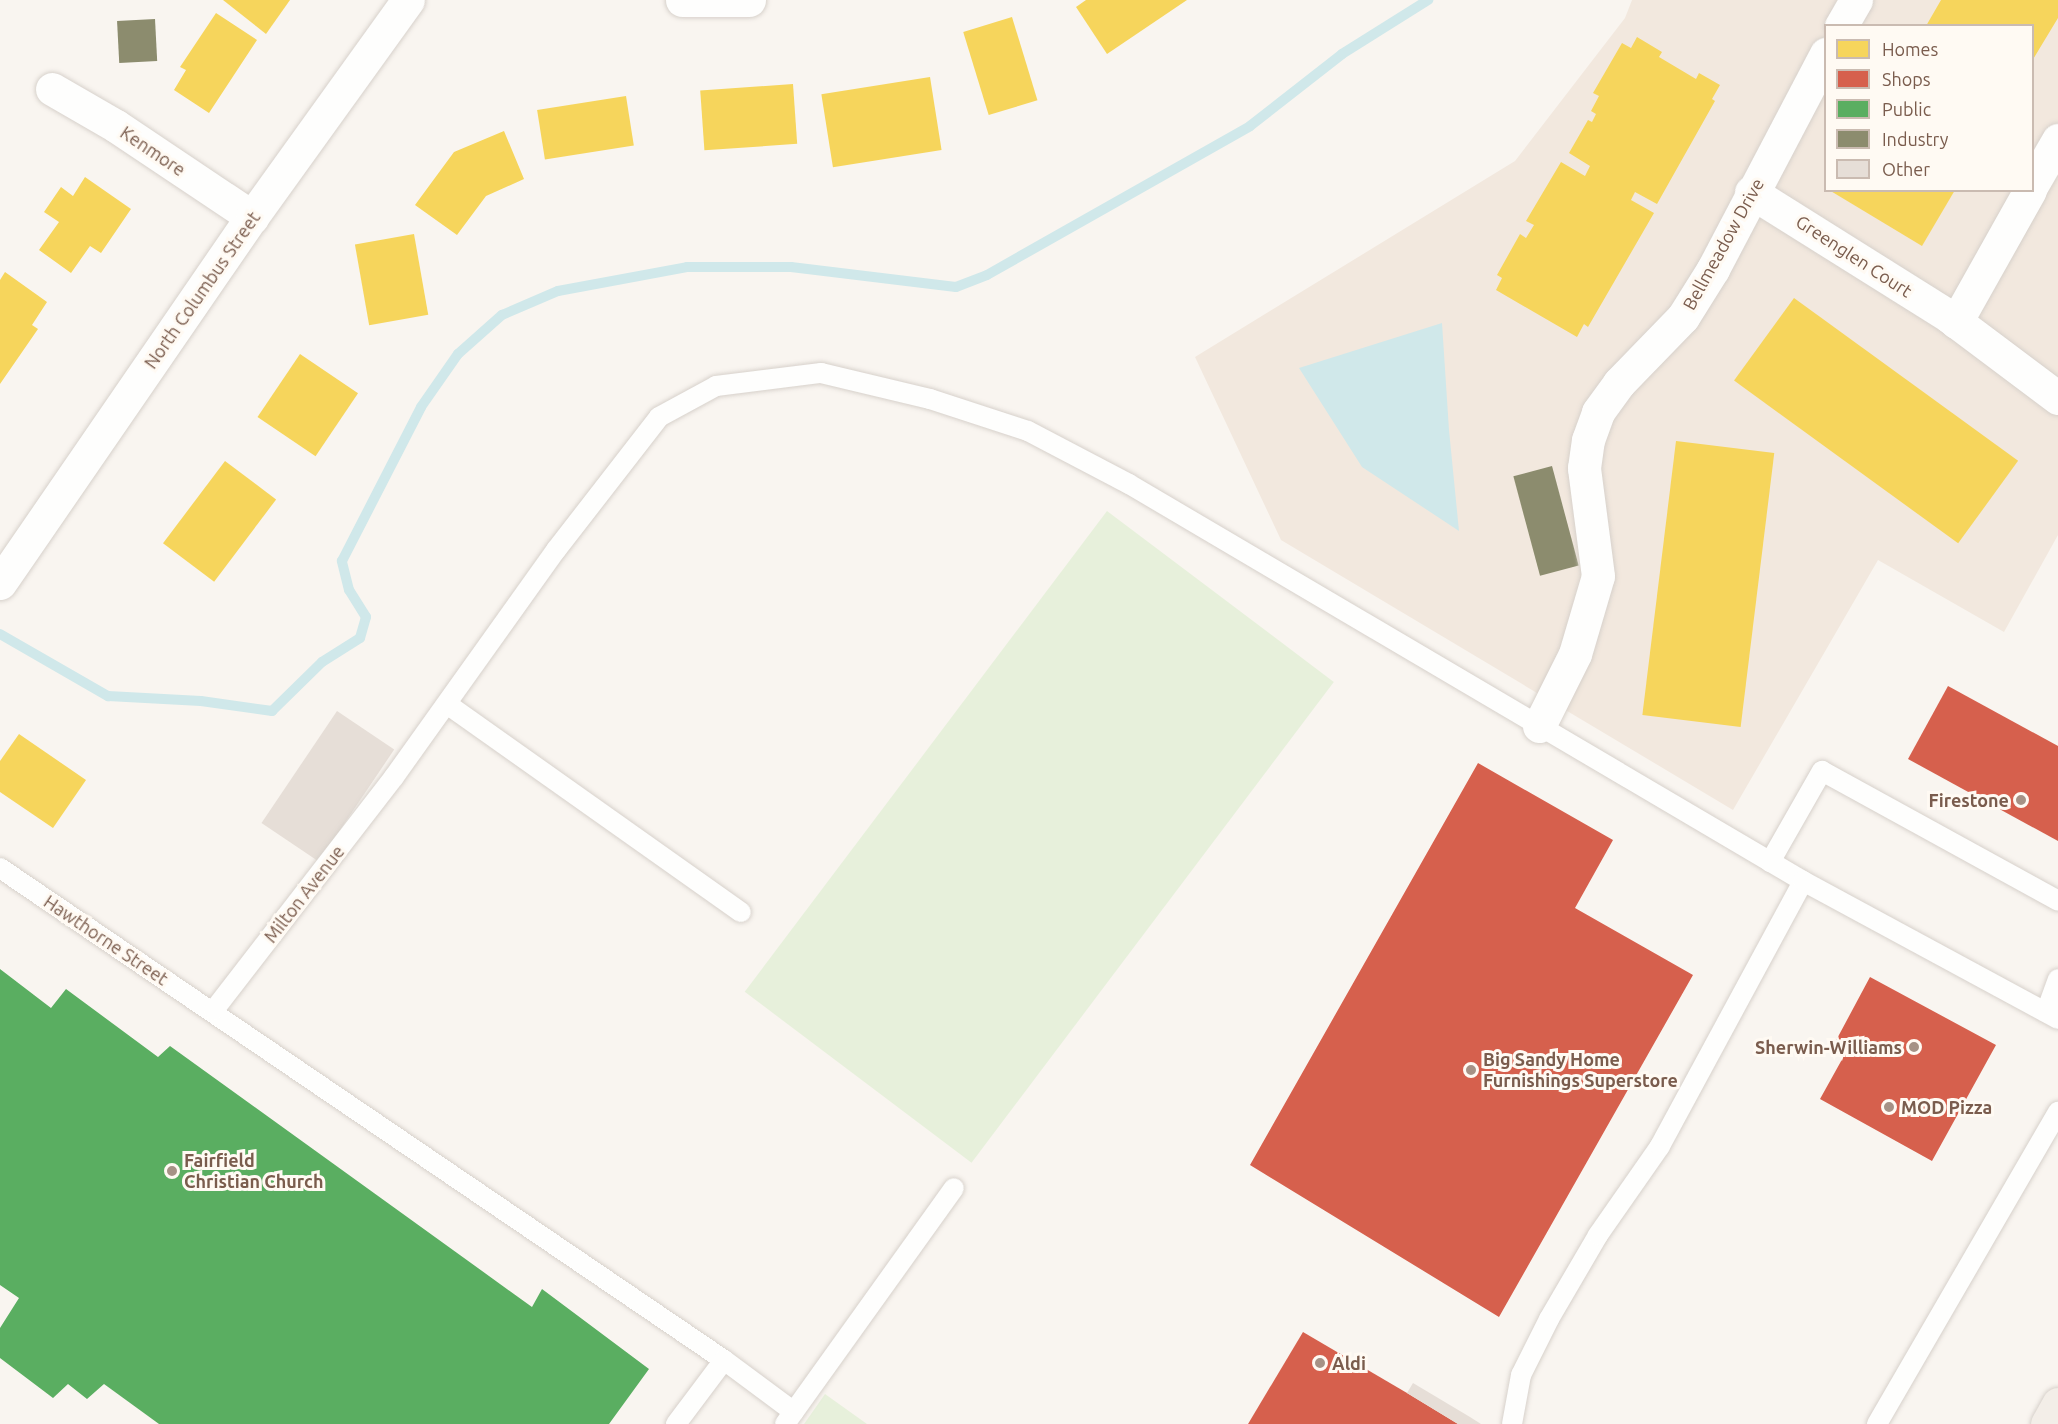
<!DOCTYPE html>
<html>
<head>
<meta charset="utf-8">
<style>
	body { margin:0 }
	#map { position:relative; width:2058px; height:1424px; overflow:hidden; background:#f9f5f0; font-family:Ubuntu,sans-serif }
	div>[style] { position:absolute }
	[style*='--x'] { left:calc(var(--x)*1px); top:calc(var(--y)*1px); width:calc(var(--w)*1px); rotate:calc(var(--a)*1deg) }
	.residential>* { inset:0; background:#f2e8de }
	.green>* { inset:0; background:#e7f0db; transform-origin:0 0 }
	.water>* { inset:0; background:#d0e8ea }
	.homes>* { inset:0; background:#f6d55c; transform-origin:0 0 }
	.shops>* { inset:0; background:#d6604d }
	.public>* { inset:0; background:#5aae61 }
	.industry>* { inset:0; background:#8c8c6e; transform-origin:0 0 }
	.stream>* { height:10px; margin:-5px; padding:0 5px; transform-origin:5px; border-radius:5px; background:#d0e8ea }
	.building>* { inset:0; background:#e6ded7; transform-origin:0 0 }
	.roads { filter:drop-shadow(0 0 2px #d7d1cb) drop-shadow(0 0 2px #d7d1cb) }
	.lane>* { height:20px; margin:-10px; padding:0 10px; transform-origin:10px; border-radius:10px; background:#fefefd }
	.street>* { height:33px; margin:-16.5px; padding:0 16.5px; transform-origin:16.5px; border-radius:16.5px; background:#fefefd }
	.primary>* { height:33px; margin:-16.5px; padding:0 16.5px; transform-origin:16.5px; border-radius:16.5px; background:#f3eee8 }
	.dots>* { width:16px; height:16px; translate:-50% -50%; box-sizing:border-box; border:3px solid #fffaf3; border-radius:50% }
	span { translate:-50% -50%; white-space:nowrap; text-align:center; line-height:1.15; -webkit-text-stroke:6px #fffaf3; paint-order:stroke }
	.street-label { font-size:18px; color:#7a5c4d }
	.poi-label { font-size:18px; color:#7a5c4d; font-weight:700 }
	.right { translate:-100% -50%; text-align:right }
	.left { translate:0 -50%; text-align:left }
	.legend { position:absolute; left:1824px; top:24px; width:210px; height:168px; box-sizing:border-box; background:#fffaf3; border:2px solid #cabbb1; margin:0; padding:8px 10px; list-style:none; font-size:18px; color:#7a5c4d }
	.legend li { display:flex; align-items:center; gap:12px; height:30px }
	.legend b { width:30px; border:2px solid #cabbb1 }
</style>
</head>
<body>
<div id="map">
	<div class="residential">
		<i style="clip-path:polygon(evenodd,1632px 0,2058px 0,2058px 535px,2004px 632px,1878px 560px,1733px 810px,1281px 540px,1195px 357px,1515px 161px,1625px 18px,1632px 0,1826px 26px,2032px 26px,2032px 190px,1826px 190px,1826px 26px)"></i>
	</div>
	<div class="green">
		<i style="left:1107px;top:511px;width:284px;height:602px;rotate:37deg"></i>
		<i style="clip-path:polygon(825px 1394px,867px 1424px,804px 1424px)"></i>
	</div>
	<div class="water">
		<i style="clip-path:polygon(1442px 323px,1449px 430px,1459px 531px,1362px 467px,1299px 368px)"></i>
	</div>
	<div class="homes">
		<i style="clip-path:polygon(223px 0,290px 0,266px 34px)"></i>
		<i style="clip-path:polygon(1086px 0,1187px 0,1107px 54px,1076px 7px)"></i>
		<i style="clip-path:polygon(1941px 0,2058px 0,2058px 18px,2032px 61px,2032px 26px,1926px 26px)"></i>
		<i style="clip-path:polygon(216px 13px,257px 40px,209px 113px,174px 90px,186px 70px,180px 67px)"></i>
		<i style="left:1012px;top:17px;width:87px;height:51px;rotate:73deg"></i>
		<i style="clip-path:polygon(1637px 37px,1662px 52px,1659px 57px,1696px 79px,1699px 73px,1720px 85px,1712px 99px,1715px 101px,1657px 204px,1635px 192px,1631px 200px,1654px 213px,1588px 327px,1584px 324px,1577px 337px,1496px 290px,1502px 278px,1497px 275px,1520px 234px,1526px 238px,1534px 225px,1526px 221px,1561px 162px,1585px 176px,1590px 166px,1569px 153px,1588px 120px,1592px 122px,1596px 114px,1591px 111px,1599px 96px,1593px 93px,1622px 43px,1631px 48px)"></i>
		<i style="left:930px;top:77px;width:74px;height:110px;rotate:81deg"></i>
		<i style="left:793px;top:84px;width:60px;height:93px;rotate:86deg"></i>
		<i style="left:626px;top:96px;width:50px;height:90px;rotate:81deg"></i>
		<i style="clip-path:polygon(504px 131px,524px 179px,486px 196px,457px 235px,415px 205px,454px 152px)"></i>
		<i style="clip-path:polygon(85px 177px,131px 209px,101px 253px,90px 246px,71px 273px,39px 250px,59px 222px,44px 212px,61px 187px,73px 196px)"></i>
		<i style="clip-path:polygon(1829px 190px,1955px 190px,1922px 246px)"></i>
		<i style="left:414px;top:234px;width:82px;height:60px;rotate:80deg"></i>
		<i style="clip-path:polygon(5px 272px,47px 302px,32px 325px,38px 329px,0 384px,0 280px)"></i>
		<i style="left:1794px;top:298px;width:277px;height:102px;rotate:36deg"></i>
		<i style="left:300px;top:354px;width:70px;height:76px;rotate:34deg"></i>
		<i style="left:1676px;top:441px;width:99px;height:276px;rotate:7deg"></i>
		<i style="left:225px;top:461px;width:64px;height:103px;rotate:37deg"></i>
		<i style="clip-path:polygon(19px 734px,86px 780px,53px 828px,0 792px,0 761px)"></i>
	</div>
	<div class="shops">
		<i style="clip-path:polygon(1948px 686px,2058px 746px,2058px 841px,1908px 759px)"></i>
		<i style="clip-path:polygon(1478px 763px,1613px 840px,1575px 908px,1693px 975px,1499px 1317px,1250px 1165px)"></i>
		<i style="clip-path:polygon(1870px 977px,1996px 1045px,1932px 1161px,1820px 1099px,1845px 1054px,1832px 1048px)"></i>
		<i style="clip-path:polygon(1303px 1332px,1407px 1393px,1458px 1424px,1248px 1424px)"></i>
	</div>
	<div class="public">
		<i style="clip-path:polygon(0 969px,51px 1008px,66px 989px,158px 1057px,170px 1046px,532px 1307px,542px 1289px,649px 1369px,609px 1424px,159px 1424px,104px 1384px,87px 1399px,68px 1384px,53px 1398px,0 1358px,0 1328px,19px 1298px,0 1285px)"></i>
	</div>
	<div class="industry">
		<i style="left:155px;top:19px;width:42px;height:38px;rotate:87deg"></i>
		<i style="left:1552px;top:466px;width:103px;height:40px;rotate:75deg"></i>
	</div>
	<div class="stream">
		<i style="--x:0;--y:634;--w:125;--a:29.9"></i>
		<i style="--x:108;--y:696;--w:93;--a:3.1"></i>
		<i style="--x:201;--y:701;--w:72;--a:8"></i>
		<i style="--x:272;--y:711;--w:70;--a:-44.4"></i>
		<i style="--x:322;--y:662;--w:45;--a:-32.3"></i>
		<i style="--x:360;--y:638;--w:22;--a:-74"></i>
		<i style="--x:366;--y:617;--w:32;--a:-122"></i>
		<i style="--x:349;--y:590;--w:30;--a:-104"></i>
		<i style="--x:342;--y:561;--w:173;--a:-62.8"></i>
		<i style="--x:421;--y:407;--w:65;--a:-55.1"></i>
		<i style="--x:458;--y:354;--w:59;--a:-41.6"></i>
		<i style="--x:502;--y:315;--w:61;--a:-23.2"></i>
		<i style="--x:558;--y:291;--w:131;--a:-10.5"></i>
		<i style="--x:687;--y:267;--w:104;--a:0"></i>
		<i style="--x:791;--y:267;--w:166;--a:6.9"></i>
		<i style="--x:956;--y:287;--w:33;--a:-21"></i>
		<i style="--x:987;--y:275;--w:302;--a:-29.5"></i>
		<i style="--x:1250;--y:126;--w:117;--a:-38"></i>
		<i style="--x:1342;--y:54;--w:102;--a:-32.1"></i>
	</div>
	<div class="building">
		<i style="left:337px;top:711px;width:69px;height:135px;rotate:34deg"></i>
		<i style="clip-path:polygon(1413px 1383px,1470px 1417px,1481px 1424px,1458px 1424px,1407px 1393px)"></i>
	</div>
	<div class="roads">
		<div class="lane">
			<i style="--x:447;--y:704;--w:360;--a:35.3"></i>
			<i style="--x:1770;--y:862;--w:105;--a:-60.3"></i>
			<i style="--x:1822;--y:771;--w:269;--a:28.8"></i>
			<i style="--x:0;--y:868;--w:875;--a:34.2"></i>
			<i style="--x:724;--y:1360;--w:87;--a:36.6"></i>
			<i style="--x:214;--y:1010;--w:294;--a:-52.3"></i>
			<i style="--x:394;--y:777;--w:279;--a:-54.5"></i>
			<i style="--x:556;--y:550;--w:168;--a:-52.2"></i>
			<i style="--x:659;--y:417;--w:65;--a:-28.5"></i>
			<i style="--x:716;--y:386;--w:106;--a:-7.1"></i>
			<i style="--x:821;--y:373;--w:112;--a:13.4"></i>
			<i style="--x:930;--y:399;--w:103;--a:18.1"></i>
			<i style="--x:1028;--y:431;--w:114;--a:27.7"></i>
			<i style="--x:1129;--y:484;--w:782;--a:30.5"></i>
			<i style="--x:2046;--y:1012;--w:35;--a:-70"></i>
			<i style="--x:676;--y:1424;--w:80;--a:-53.1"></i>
			<i style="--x:785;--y:1424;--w:290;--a:-54.4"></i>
			<i style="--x:1512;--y:1424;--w:50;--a:-79.6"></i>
			<i style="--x:1521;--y:1375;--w:63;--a:-63.4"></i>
			<i style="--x:1549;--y:1319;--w:97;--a:-59.7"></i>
			<i style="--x:1598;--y:1235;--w:108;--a:-55.1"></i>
			<i style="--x:1660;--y:1146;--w:301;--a:-61.6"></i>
			<i style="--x:1803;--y:881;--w:290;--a:28.4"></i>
			<i style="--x:1877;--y:1424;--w:361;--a:-59.9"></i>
		</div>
		<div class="street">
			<i style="--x:682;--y:0;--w:67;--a:0"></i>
			<i style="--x:1841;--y:26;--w:30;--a:-60"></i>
			<i style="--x:52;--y:89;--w:74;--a:30"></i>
			<i style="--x:116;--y:126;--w:164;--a:33.8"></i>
			<i style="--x:2032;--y:185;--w:52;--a:-60"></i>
			<i style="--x:1751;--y:192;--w:235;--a:32.1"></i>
			<i style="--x:1950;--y:317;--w:135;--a:36.9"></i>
			<i style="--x:1956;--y:322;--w:151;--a:-60.7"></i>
			<i style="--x:0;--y:583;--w:444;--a:-55.5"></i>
			<i style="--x:252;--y:217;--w:267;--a:-54.3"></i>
			<i style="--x:1539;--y:726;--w:80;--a:-63.4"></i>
			<i style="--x:1575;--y:654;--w:81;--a:-73.6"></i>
			<i style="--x:1598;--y:576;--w:109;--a:-97.4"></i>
			<i style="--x:1584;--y:468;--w:28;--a:-82"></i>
			<i style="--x:1588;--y:440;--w:30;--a:-70"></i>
			<i style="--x:1598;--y:412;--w:36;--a:-54"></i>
			<i style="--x:1619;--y:383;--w:92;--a:-45.9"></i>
			<i style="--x:1683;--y:317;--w:57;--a:-58"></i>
			<i style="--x:1713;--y:269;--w:243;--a:-62.3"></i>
		</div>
		<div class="primary">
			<i style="--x:2047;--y:1424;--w:23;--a:-61"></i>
		</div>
	</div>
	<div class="dots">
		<i style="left:2021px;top:800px;background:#a69286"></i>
		<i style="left:1914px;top:1047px;background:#a69286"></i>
		<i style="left:1471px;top:1070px;background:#a69286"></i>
		<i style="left:1889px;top:1107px;background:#a69286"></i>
		<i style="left:172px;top:1171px;background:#a69286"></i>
		<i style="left:1320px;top:1363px;background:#a69286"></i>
	</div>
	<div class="street-label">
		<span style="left:153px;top:151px;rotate:34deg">Kenmore</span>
		<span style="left:1723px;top:244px;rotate:-61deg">Bellmeadow Drive</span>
		<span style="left:1854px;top:256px;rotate:33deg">Greenglen Court</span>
		<span style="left:202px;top:290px;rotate:-55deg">North Columbus Street</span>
		<span style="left:304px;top:894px;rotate:-52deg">Milton Avenue</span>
		<span style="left:106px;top:940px;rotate:34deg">Hawthorne Street</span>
	</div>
	<div class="poi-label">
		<span class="right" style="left:2009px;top:800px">Firestone</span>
		<span class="right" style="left:1902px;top:1047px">Sherwin-Williams</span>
		<span class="left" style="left:1483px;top:1070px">Big Sandy Home<br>Furnishings Superstore</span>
		<span class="left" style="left:1901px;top:1107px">MOD Pizza</span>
		<span class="left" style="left:184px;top:1171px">Fairfield<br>Christian Church</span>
		<span class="left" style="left:1332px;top:1363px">Aldi</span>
	</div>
	<ul class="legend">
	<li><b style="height:16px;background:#f6d55c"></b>Homes</li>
	<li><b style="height:16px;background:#d6604d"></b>Shops</li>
	<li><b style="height:16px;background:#5aae61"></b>Public</li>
	<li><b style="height:16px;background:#8c8c6e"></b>Industry</li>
	<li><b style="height:16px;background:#e6ded7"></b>Other</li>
	</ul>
</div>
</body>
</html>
